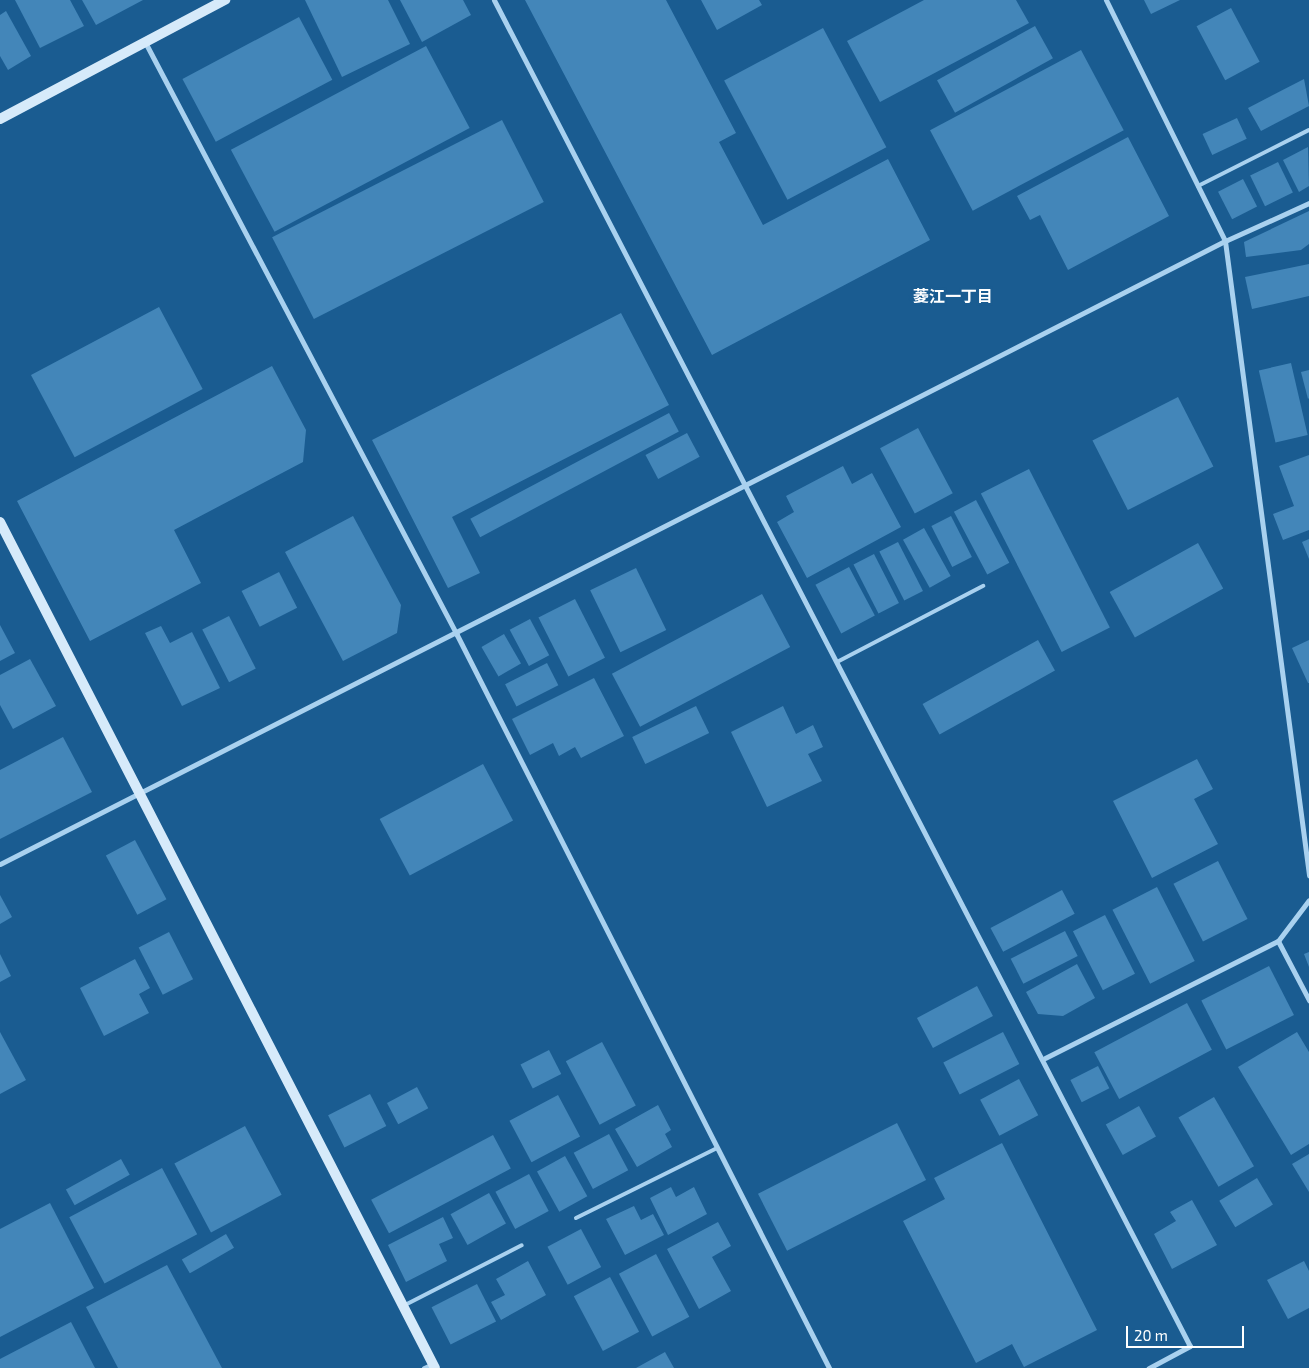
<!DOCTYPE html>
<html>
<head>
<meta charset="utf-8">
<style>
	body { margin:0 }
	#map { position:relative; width:1309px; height:1368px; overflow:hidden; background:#1a5c91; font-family:"Exo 2","Noto Sans JP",sans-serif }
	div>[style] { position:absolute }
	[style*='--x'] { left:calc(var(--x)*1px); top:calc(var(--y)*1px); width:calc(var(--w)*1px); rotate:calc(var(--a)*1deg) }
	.building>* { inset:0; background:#4386b9; transform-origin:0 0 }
	.lane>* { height:4px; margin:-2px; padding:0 2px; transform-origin:2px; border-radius:2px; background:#a9d1ef }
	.street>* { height:5px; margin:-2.5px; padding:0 2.5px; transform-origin:2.5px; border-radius:2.5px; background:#a9d1ef }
	.secondary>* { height:10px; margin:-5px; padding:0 5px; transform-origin:5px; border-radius:5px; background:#d6eafa }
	span { translate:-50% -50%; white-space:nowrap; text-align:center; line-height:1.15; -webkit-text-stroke:5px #1a5c91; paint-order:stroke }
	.neighbourhood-label { font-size:16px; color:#fff; font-weight:700 }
	.scale { position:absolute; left:1126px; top:1326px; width:118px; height:22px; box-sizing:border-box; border:2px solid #fff; border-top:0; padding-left:6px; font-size:15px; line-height:18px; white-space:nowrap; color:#fff; -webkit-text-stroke:4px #1a5c91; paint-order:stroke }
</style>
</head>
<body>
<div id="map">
	<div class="building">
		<i style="clip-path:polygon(15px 0,70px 0,84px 26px,40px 48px)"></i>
		<i style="clip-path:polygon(82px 0,143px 0,96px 25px)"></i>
		<i style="clip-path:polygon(305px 0,388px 0,410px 44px,342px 77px)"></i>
		<i style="clip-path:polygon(400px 0,463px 0,471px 15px,422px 42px)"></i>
		<i style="clip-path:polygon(525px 0,666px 0,736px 133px,719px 142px,763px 225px,888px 159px,930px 240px,712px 355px)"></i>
		<i style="clip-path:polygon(701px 0,759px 0,762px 5px,717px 30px)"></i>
		<i style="clip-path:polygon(924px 0,1016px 0,1029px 23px,880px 102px,847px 41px)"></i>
		<i style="clip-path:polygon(1144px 0,1180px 0,1151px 14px)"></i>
		<i style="left:1231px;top:8px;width:61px;height:39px;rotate:62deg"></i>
		<i style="clip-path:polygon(6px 11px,31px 56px,8px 70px,0 56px,0 15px)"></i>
		<i style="left:299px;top:17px;width:71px;height:132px;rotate:62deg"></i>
		<i style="left:1035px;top:26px;width:37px;height:112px;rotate:61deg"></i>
		<i style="left:823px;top:28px;width:135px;height:112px;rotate:62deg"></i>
		<i style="left:426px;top:46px;width:93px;height:221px;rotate:62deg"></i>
		<i style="left:1081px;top:50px;width:91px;height:171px;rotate:62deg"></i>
		<i style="clip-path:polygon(1304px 79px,1309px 106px,1261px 131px,1248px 108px)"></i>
		<i style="left:1237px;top:118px;width:23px;height:38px;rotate:65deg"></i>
		<i style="left:502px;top:120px;width:92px;height:258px;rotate:63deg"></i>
		<i style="clip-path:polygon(1128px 137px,1169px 216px,1068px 270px,1040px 215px,1030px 220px,1017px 196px)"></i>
		<i style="clip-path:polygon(1308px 147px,1309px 186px,1299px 192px,1283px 160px)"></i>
		<i style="left:1278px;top:162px;width:34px;height:31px;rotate:64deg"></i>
		<i style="left:1243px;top:179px;width:31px;height:28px;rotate:63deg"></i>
		<i style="clip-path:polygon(1309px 211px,1309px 244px,1301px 250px,1246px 257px,1244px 242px)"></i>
		<i style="clip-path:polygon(1309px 264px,1309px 296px,1252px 309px,1245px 277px)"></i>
		<i style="left:159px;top:307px;width:93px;height:145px;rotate:62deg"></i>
		<i style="clip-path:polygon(621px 313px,669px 405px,452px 517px,480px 573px,448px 588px,372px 440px)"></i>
		<i style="left:1291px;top:363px;width:74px;height:33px;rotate:77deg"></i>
		<i style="clip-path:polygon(272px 366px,306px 430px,303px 462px,174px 530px,201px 583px,90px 641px,17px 501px)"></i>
		<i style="clip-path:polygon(1309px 370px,1309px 398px,1308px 399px,1301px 372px)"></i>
		<i style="left:1178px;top:397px;width:78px;height:96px;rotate:63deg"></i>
		<i style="left:669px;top:413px;width:21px;height:225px;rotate:62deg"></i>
		<i style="left:918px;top:428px;width:74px;height:43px;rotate:62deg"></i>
		<i style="left:687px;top:433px;width:27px;height:47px;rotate:62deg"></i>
		<i style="clip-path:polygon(1309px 455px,1309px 530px,1283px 540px,1273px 514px,1294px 506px,1279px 466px)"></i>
		<i style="clip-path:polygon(843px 466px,852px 484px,872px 473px,901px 527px,807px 578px,777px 522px,794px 512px,786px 496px)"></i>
		<i style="left:1029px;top:469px;width:178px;height:54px;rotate:63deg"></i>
		<i style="left:976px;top:500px;width:71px;height:25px;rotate:62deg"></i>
		<i style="clip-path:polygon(353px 516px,401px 605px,397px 633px,343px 661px,285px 552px)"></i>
		<i style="left:951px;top:516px;width:46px;height:22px;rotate:63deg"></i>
		<i style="left:924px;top:528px;width:55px;height:24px;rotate:61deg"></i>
		<i style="clip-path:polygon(1309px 539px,1309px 559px,1302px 542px)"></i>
		<i style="left:898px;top:542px;width:55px;height:21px;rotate:63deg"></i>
		<i style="left:1198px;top:543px;width:52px;height:101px;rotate:61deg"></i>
		<i style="left:874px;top:554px;width:55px;height:23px;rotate:63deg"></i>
		<i style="left:849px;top:567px;width:55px;height:38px;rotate:62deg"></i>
		<i style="left:636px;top:568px;width:69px;height:51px;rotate:64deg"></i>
		<i style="left:279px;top:572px;width:40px;height:42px;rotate:63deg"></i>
		<i style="left:762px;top:594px;width:60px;height:170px;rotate:62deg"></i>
		<i style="left:575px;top:599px;width:66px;height:41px;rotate:63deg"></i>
		<i style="left:229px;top:616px;width:59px;height:30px;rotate:63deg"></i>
		<i style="left:530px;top:619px;width:41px;height:23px;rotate:62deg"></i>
		<i style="clip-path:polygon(0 625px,15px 653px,0 661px)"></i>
		<i style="clip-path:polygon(161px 626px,170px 643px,192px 632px,220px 688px,182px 706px,145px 633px)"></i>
		<i style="left:504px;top:634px;width:34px;height:26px;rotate:60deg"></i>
		<i style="left:1038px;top:640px;width:35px;height:132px;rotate:61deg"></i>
		<i style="clip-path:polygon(1309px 640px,1309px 683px,1308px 683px,1292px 648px)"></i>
		<i style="clip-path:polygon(30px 659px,56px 706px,13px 729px,0 705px,0 675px)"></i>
		<i style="left:547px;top:663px;width:25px;height:47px;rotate:63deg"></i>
		<i style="clip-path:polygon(594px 678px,624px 736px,581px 758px,575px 747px,559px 756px,553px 743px,530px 755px,512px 719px)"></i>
		<i style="left:696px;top:706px;width:30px;height:71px;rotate:64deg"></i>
		<i style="clip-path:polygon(783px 706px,796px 734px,813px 725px,823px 747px,808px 754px,822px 781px,767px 807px,731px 732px)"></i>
		<i style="clip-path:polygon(63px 737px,92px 792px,0 839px,0 770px)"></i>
		<i style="clip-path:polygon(1197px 759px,1213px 789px,1194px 799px,1218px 844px,1152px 878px,1113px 801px)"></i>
		<i style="left:483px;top:764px;width:64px;height:117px;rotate:62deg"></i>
		<i style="left:135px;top:840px;width:67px;height:33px;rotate:62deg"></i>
		<i style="left:1218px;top:861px;width:65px;height:50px;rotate:63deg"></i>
		<i style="left:1157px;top:887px;width:83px;height:50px;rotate:63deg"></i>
		<i style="left:1062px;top:890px;width:27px;height:81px;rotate:62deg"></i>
		<i style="clip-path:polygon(0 895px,12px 917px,0 924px)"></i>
		<i style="left:1105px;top:915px;width:66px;height:36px;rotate:63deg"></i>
		<i style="left:1065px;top:931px;width:28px;height:61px;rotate:63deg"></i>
		<i style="left:169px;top:932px;width:53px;height:34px;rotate:63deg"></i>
		<i style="clip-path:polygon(1309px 952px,1309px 967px,1304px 954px)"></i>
		<i style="clip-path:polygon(0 954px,11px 976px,0 982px)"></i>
		<i style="clip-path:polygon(135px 959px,150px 988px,139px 994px,149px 1013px,104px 1036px,80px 988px)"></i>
		<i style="clip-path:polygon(1077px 964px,1095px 998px,1063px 1016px,1038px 1014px,1026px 992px)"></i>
		<i style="left:1269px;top:966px;width:55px;height:76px;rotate:63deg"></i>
		<i style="left:977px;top:986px;width:34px;height:68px;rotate:62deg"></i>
		<i style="left:1187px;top:1003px;width:53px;height:105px;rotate:62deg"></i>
		<i style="clip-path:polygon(0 1032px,26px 1080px,0 1094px)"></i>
		<i style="left:1003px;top:1032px;width:36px;height:67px;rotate:63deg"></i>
		<i style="clip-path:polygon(1297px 1032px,1309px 1052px,1309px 1144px,1291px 1155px,1238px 1067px)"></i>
		<i style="left:602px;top:1042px;width:72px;height:41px;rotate:62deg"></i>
		<i style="left:549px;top:1050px;width:27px;height:32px;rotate:63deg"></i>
		<i style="left:1098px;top:1066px;width:25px;height:31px;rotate:63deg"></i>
		<i style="left:1019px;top:1079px;width:41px;height:44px;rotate:62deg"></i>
		<i style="left:417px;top:1087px;width:24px;height:34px;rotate:62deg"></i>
		<i style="left:370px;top:1094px;width:36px;height:47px;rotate:63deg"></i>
		<i style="left:558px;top:1095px;width:47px;height:55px;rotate:62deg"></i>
		<i style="left:1214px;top:1097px;width:80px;height:41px;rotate:60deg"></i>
		<i style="clip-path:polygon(658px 1105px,671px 1130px,665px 1134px,672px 1147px,637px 1167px,615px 1129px)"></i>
		<i style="left:1139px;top:1106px;width:35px;height:38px;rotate:61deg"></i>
		<i style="left:897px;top:1123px;width:64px;height:156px;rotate:63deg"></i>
		<i style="left:245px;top:1126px;width:78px;height:80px;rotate:62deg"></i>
		<i style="left:609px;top:1134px;width:41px;height:40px;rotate:62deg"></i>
		<i style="left:493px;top:1135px;width:38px;height:138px;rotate:62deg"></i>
		<i style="clip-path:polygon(1002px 1143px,1097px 1330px,1024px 1367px,1012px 1344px,976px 1363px,903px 1221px,945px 1199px,934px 1178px)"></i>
		<i style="clip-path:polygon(1309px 1154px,1309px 1192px,1292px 1164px)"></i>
		<i style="left:565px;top:1156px;width:46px;height:32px;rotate:61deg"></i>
		<i style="left:121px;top:1159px;width:18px;height:63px;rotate:61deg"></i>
		<i style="left:162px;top:1168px;width:75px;height:105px;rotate:62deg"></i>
		<i style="left:529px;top:1174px;width:42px;height:38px;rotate:62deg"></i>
		<i style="left:1257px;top:1178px;width:31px;height:44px;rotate:59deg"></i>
		<i style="clip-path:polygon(671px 1187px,676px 1197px,694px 1187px,707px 1214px,668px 1235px,650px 1198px)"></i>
		<i style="left:489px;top:1193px;width:35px;height:44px;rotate:61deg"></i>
		<i style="clip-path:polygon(1192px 1200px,1217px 1245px,1172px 1269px,1154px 1234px,1176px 1221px,1170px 1212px)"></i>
		<i style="clip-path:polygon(50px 1203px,94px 1288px,0 1337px,0 1229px)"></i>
		<i style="clip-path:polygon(634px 1206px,641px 1220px,653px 1214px,664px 1235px,625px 1255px,606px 1219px)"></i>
		<i style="clip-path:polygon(443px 1217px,453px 1238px,439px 1244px,447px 1261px,406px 1282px,388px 1245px)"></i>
		<i style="clip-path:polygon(718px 1222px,731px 1246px,712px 1257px,731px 1291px,699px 1309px,667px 1249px)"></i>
		<i style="left:581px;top:1229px;width:43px;height:38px;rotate:62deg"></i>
		<i style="left:226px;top:1234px;width:16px;height:51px;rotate:60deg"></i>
		<i style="left:656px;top:1254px;width:71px;height:42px;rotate:62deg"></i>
		<i style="clip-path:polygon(528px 1261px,546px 1295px,501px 1320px,491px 1302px,505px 1295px,496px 1279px)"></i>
		<i style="clip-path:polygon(1304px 1261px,1309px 1271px,1309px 1308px,1288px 1319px,1267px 1280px)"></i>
		<i style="clip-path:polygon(167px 1265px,222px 1368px,118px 1368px,86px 1307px)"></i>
		<i style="left:610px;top:1277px;width:62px;height:41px;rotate:62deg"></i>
		<i style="left:477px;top:1284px;width:42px;height:51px;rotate:63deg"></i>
		<i style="clip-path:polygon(71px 1322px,95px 1368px,0 1368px,0 1359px)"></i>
		<i style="clip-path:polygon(665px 1352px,674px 1368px,636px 1368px)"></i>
	</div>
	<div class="lane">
		<i style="--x:1198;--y:186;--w:124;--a:-26.8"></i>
		<i style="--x:837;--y:662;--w:165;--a:-27.5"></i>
		<i style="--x:576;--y:1218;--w:157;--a:-26.4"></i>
		<i style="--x:405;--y:1305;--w:131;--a:-27.1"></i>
	</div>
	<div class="street">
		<i style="--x:494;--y:0;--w:1515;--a:62.66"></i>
		<i style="--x:1190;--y:1346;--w:47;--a:151.8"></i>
		<i style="--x:1106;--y:0;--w:269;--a:63.7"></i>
		<i style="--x:1225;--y:241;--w:640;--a:82.45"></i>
		<i style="--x:145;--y:42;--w:670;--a:62.25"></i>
		<i style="--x:457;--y:635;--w:822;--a:63.09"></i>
		<i style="--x:0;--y:864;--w:1374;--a:-26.96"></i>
		<i style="--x:1225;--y:241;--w:92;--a:-24.3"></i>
		<i style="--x:1278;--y:941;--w:67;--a:62.3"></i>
		<i style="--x:1045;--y:1058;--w:261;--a:-26.7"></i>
		<i style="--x:1278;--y:941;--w:51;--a:-52.9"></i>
		<i style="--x:424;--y:1368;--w:10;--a:-24"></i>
	</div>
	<div class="secondary">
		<i style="--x:0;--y:119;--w:255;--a:-27.9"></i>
		<i style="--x:0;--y:522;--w:951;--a:62.79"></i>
	</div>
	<div class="neighbourhood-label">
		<span style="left:953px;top:296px">菱江一丁目</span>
	</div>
	<div class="scale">20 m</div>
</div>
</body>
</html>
